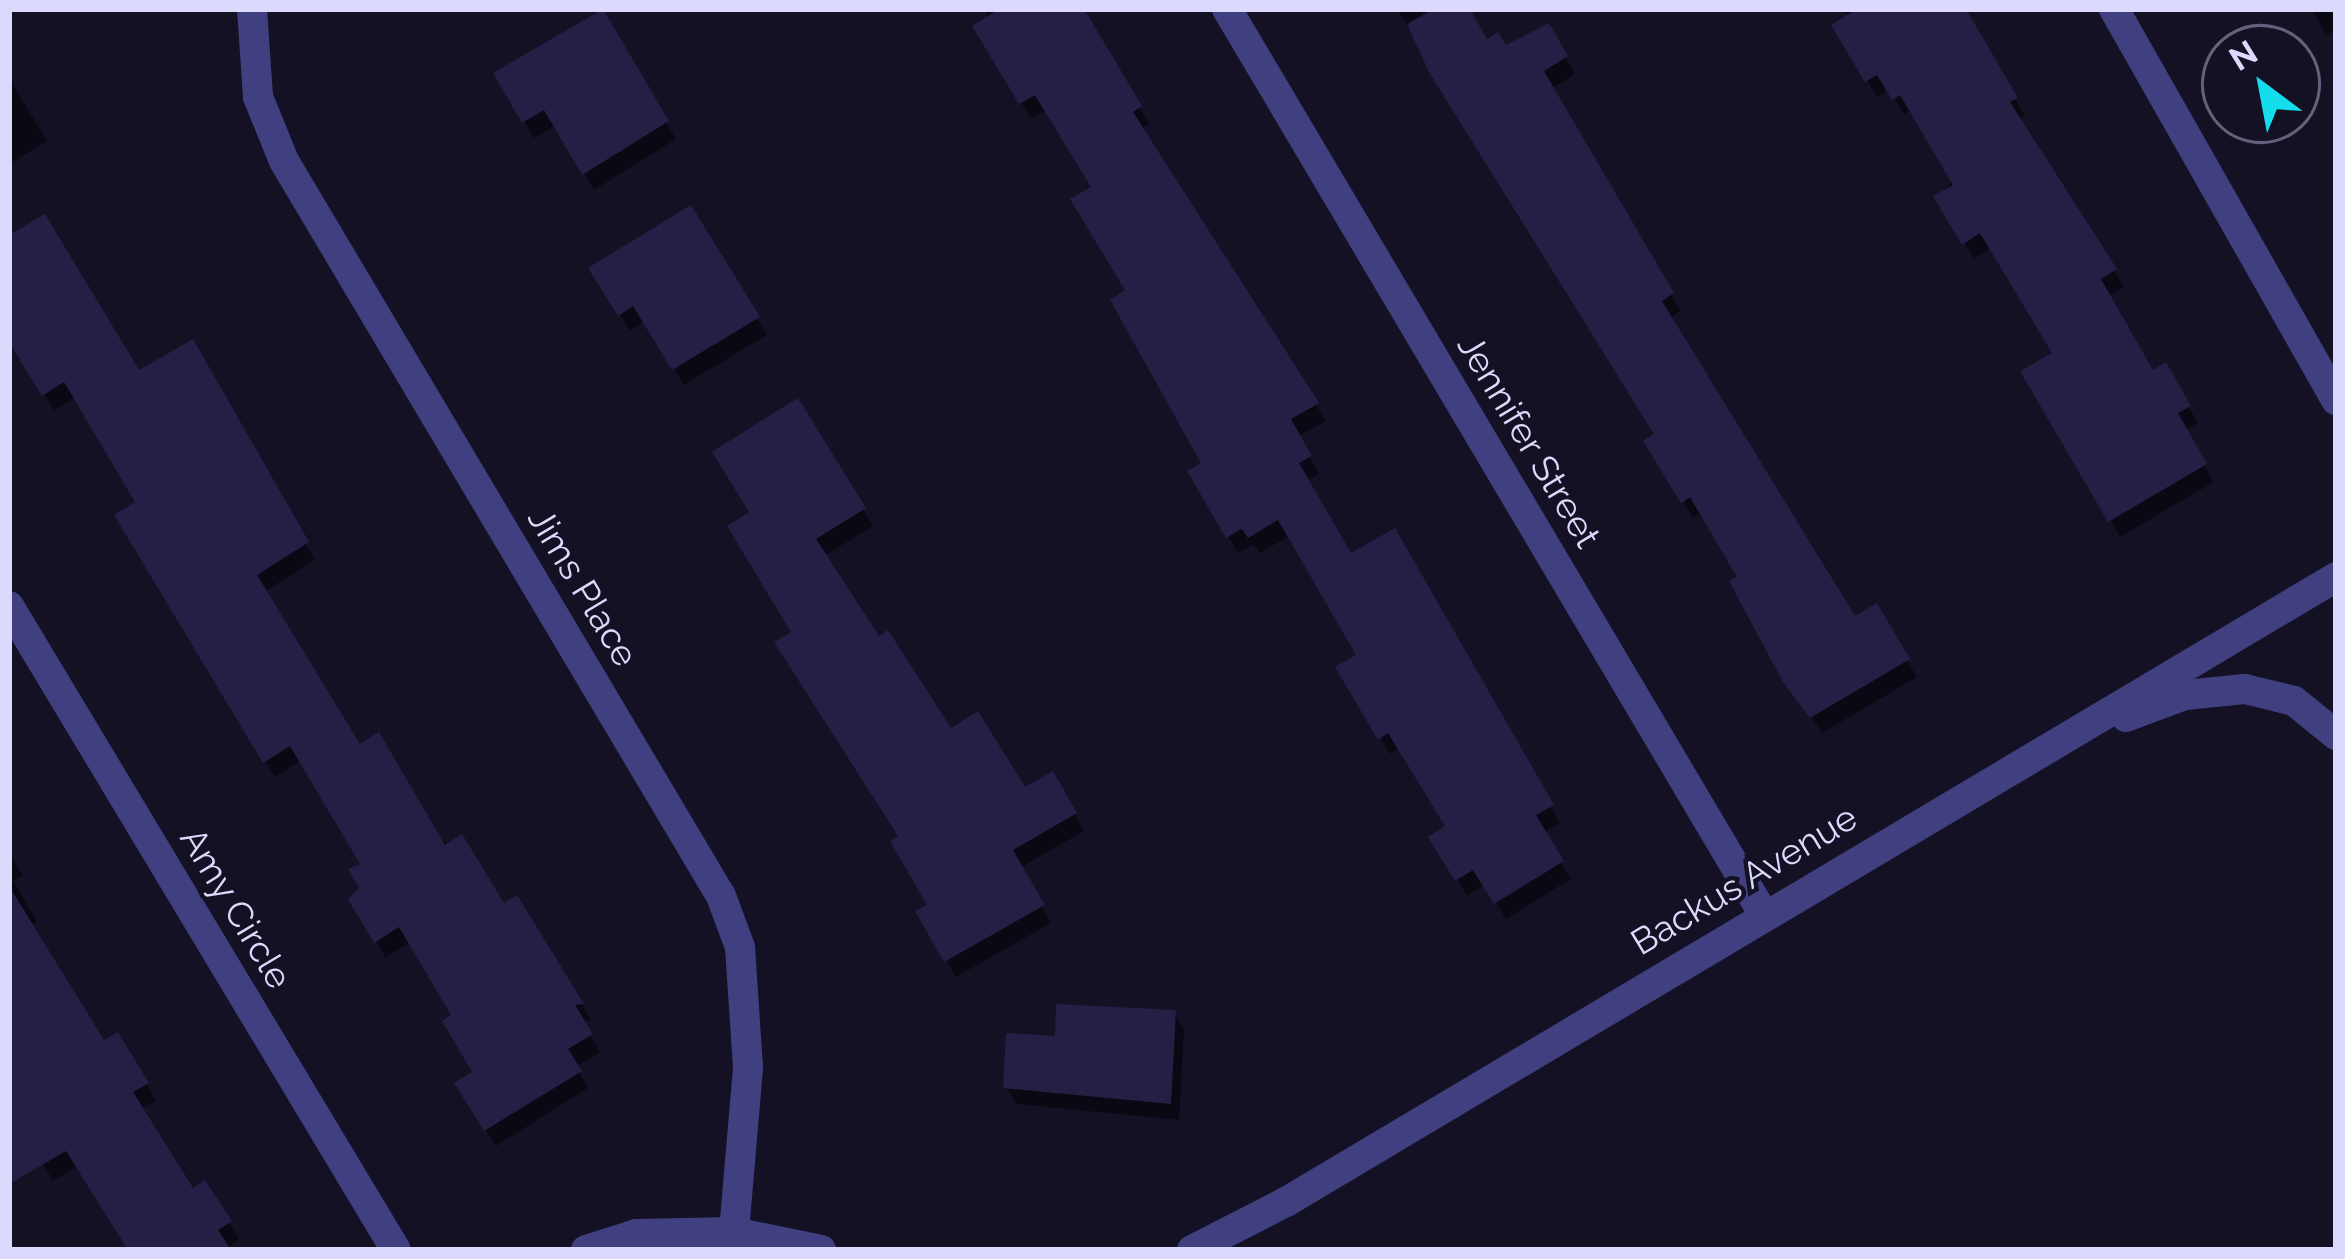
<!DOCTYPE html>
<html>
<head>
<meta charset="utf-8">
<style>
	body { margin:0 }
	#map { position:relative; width:2345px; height:1259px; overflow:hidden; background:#141125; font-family:Raleway,sans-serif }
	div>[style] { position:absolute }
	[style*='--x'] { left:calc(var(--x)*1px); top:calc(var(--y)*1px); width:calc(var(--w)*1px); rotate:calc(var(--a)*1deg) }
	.shadow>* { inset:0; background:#0007 }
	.building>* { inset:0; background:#251f45 }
	.minor>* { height:30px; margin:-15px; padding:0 15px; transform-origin:15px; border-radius:15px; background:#404080 }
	span { translate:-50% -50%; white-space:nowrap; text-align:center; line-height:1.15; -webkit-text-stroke:9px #141125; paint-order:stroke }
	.street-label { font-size:36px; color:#dbd9fc }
	.frame { position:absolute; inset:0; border:12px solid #dbd9fc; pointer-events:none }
	.north { position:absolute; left:2201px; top:24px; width:120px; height:120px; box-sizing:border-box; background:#141125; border:3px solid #64617b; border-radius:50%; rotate:328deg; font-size:33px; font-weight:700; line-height:48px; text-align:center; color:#dbd9fc }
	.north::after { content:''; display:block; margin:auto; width:42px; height:54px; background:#15deec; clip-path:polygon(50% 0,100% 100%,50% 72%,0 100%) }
</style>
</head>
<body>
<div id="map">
	<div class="shadow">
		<i style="clip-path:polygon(987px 9px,1081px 9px,1149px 124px,1141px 129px,1326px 421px,1298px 437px,1319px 474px,1306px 481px,1350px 557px,1394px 532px,1560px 823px,1543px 833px,1571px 879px,1506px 919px,1485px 885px,1467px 896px,1432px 838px,1449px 827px,1400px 748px,1390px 754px,1339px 668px,1360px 656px,1291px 535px,1260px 553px,1254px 544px,1238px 553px,1191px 472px,1205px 464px,1129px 291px,1095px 189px,1047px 110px,1031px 119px,985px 44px)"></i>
		<i style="clip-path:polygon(1397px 9px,1466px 9px,1486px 43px,1504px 49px,1548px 27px,1575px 74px,1551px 89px,1681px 311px,1669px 318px,1854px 620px,1876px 607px,1917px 677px,1822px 733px,1771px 655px,1741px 578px,1702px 512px,1693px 518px,1647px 442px,1657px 436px)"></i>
		<i style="clip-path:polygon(1844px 9px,1962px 9px,2025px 116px,2018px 120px,2124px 287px,2107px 297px,2152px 374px,2165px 366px,2198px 423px,2184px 431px,2214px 482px,2120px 537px,2024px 372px,2056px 354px,1992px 248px,1974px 259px,1937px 197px,1954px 180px,1912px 109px,1904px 115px,1889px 89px,1877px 97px,1835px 26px,1849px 17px)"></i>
		<i style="clip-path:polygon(2311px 9px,2336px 9px,2336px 29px,2327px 35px)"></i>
		<i style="clip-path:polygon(601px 12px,676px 139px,594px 190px,556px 125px,534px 138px,497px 74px)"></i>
		<i style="clip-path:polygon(9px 78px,47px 141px,9px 164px)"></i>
		<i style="clip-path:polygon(690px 209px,767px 335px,684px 385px,645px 321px,630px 331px,592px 269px)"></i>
		<i style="clip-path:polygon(9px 238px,138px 374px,192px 343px,315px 560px,264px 592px,359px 748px,503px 907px,516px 899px,591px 1020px,582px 1022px,600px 1052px,576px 1067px,588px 1088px,496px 1146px,458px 1084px,476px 1073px,455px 1017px,411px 942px,385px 957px,351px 899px,363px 889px,364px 865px,302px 760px,275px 777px,118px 516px,139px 503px,76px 397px,54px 411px,9px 337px)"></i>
		<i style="clip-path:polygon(797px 402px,873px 526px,824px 556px,878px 640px,950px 732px,1024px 791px,1052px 775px,1084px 831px,1020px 868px,1051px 923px,956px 977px,919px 913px,931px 906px,902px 838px,795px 633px)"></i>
		<i style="clip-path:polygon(9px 852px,23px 875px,13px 881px,37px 922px,30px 926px,102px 1044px,147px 1084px,156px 1101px,141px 1109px,192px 1192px,229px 1223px,239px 1239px,227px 1250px,131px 1250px,78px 1166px,53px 1181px,18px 1121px,9px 1091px)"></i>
		<i style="clip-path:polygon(1175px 1013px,1184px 1030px,1179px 1120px,1016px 1104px,1006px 1087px,1058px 1039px)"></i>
	</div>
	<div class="building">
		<i style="clip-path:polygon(603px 9px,669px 121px,582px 175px,544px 110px,522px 123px,493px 73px)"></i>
		<i style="clip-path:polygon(999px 9px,1084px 9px,1142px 106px,1133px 112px,1319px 403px,1291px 419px,1312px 456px,1299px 463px,1351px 553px,1395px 528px,1554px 805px,1536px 815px,1564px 861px,1494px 904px,1473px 870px,1455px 881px,1428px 837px,1445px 826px,1388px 733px,1378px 740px,1335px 667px,1356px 655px,1278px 520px,1248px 538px,1242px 529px,1226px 538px,1187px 471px,1201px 463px,1110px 300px,1125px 290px,1070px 199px,1091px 187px,1035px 95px,1019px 104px,972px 26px)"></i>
		<i style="clip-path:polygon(1434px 9px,1470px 9px,1487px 39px,1498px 32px,1506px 45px,1549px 23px,1568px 56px,1544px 71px,1674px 293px,1662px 301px,1855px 616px,1877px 603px,1910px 659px,1810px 718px,1783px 682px,1729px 581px,1737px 577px,1690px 497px,1681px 503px,1643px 441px,1654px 434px,1429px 72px,1407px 24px)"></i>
		<i style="clip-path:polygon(1857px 9px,1966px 9px,2018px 98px,2010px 102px,2117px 269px,2101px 279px,2153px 370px,2166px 362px,2191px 406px,2178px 413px,2207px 464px,2108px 522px,2020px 371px,2052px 353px,1980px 233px,1962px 245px,1933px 196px,1953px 185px,1900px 95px,1892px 100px,1877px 75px,1865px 82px,1831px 25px)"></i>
		<i style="clip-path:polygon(691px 205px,760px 317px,672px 370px,633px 306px,618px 316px,588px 268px)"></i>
		<i style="clip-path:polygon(45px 214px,139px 370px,193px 339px,309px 542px,257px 575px,360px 744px,379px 732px,445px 845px,462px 834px,504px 903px,517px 895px,584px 1004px,575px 1005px,593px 1034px,568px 1049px,582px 1071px,484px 1131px,454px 1083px,472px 1072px,442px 1021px,451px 1015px,399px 927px,374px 943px,348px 899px,359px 888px,348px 869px,360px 864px,290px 746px,263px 763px,114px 515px,135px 502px,64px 382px,42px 396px,9px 342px,9px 235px)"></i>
		<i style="clip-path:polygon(798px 398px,866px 508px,816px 539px,879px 636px,888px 630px,951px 728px,978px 711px,1025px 787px,1053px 771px,1077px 813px,1013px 850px,1045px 905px,944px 962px,915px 911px,927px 905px,890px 841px,898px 836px,774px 642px,791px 632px,727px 526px,749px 512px,712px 452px)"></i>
		<i style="clip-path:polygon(9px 886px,104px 1040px,118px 1032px,149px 1083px,133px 1092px,193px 1188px,205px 1180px,232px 1221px,218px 1230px,231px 1250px,128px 1250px,66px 1151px,9px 1184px)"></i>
		<i style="clip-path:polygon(1056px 1004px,1176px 1010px,1171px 1104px,1003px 1088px,1006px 1033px,1055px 1036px)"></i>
	</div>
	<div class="minor">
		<i style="--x:252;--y:9;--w:88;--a:86.1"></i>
		<i style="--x:258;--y:97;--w:69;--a:67.9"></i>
		<i style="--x:284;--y:161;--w:855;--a:59.27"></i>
		<i style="--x:721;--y:896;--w:54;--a:69.6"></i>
		<i style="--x:740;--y:947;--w:121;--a:86.2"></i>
		<i style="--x:748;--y:1068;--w:165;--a:94.9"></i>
		<i style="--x:1227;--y:9;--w:1051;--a:59.34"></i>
		<i style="--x:2114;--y:9;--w:450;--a:60.4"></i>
		<i style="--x:9;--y:606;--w:751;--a:59"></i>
		<i style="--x:2126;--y:717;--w:63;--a:-20.4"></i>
		<i style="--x:2185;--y:695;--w:60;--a:-5.7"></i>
		<i style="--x:2245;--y:689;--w:50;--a:13.8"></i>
		<i style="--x:2294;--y:701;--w:54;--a:39"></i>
		<i style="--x:586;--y:1250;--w:52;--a:-17.7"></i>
		<i style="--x:636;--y:1234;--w:98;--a:-1.2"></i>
		<i style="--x:734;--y:1232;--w:89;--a:11.7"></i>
		<i style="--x:1192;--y:1250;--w:106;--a:-27.1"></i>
		<i style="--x:1286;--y:1202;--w:1222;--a:-30.76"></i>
	</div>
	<div class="street-label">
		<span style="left:1529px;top:441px;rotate:59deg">Jennifer Street</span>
		<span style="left:583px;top:587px;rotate:59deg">Jims Place</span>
		<span style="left:1744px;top:880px;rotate:-31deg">Backus Avenue</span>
		<span style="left:236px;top:908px;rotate:59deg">Amy Circle</span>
	</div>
	<div class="frame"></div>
	<div class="north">N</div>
</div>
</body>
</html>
